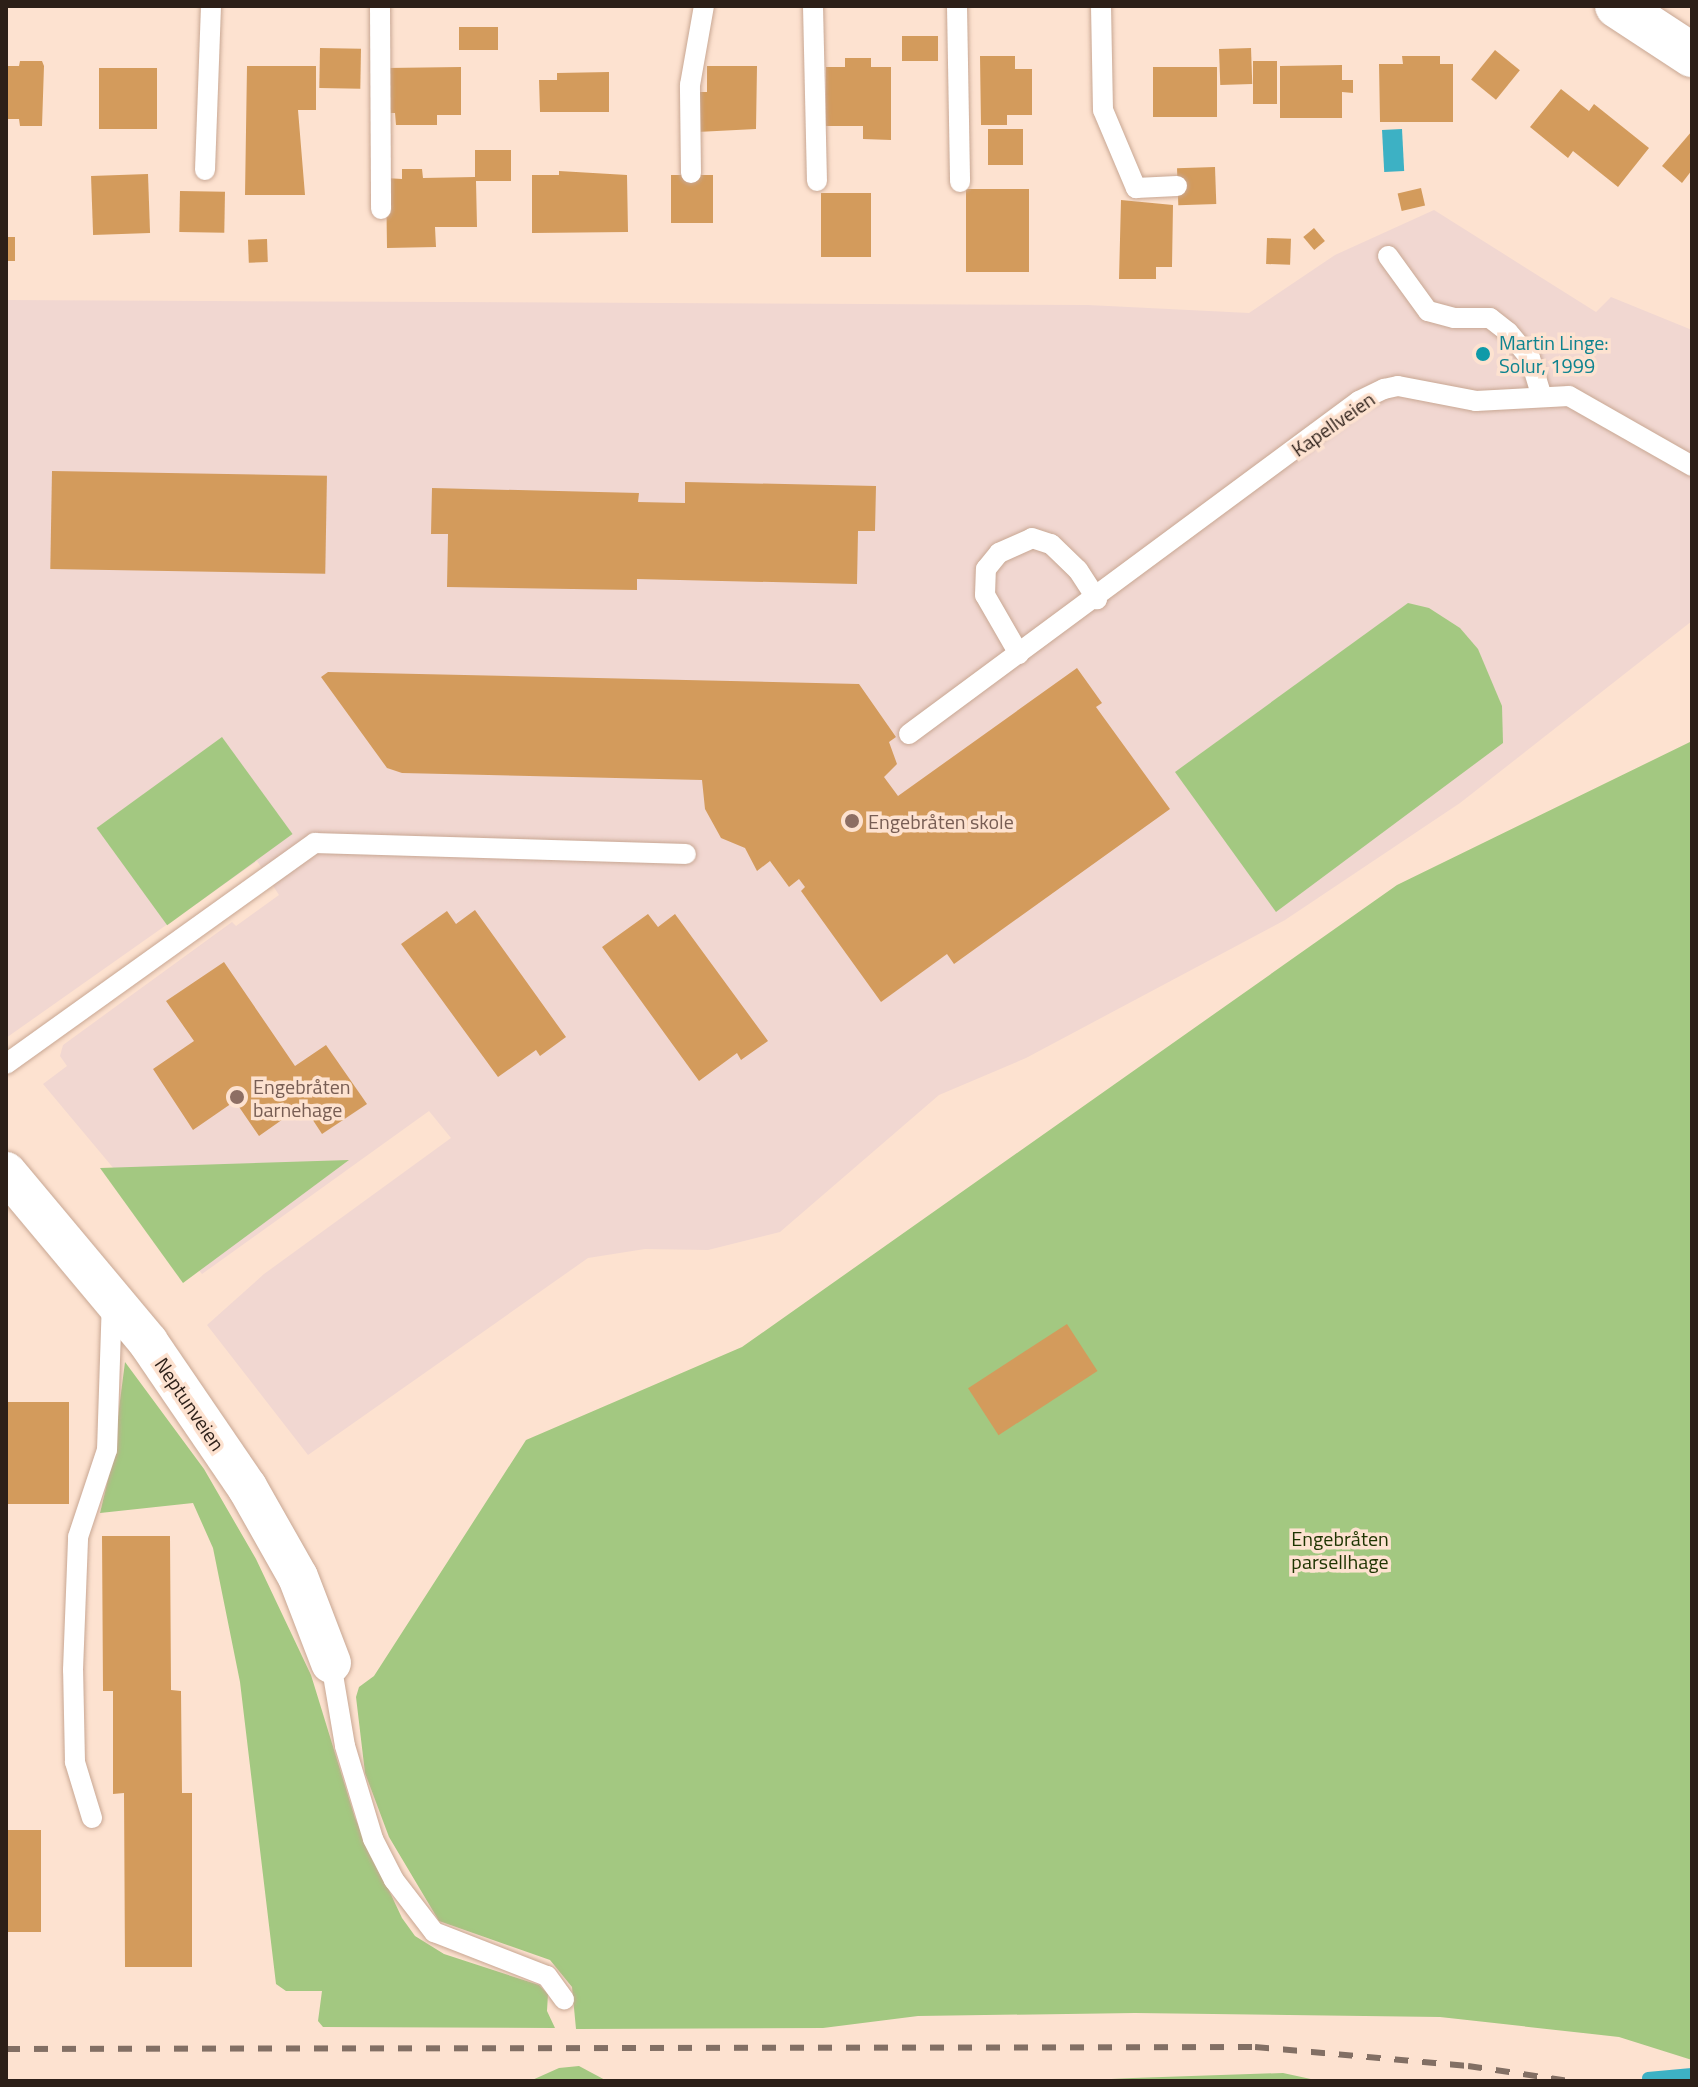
<!DOCTYPE html>
<html>
<head>
<meta charset="utf-8">
<style>
	body { margin:0 }
	#map { position:relative; width:1698px; height:2087px; overflow:hidden; background:#fde2d0; font-family:"Titillium Web",sans-serif }
	div>[style] { position:absolute }
	[style*='--x'] { left:calc(var(--x)*1px); top:calc(var(--y)*1px); width:calc(var(--w)*1px); rotate:calc(var(--a)*1deg) }
	.education>* { inset:0; background:#f1d7d1 }
	.green>* { inset:0; background:#a3c881; transform-origin:0 0 }
	.water>* { inset:0; background:#3db1c4; transform-origin:0 0 }
	.stream>* { height:12px; margin:-6px; padding:0 6px; transform-origin:6px; border-radius:6px; background:#3db1c4 }
	.building>* { inset:0; background:#d39b5c; transform-origin:0 0 }
	.roads { filter:drop-shadow(0 0 2px #c8a793) drop-shadow(0 0 2px #c8a793) }
	.service>* { height:20px; margin:-10px; padding:0 10px; transform-origin:10px; border-radius:10px; background:#fff }
	.minor>* { height:40px; margin:-20px; padding:0 20px; transform-origin:20px; border-radius:20px; background:#fff }
	.tertiary>* { height:44px; margin:-22px; padding:0 22px; transform-origin:22px; border-radius:22px; background:#fff }
	.rail>* { height:6px; margin-top:-3px; transform-origin:0; background:repeating-linear-gradient(90deg,#826f64 0 14px,transparent 0 28px) }
	.dots>* { width:22px; height:22px; translate:-50% -50%; box-sizing:border-box; border:4px solid #fde2d0; border-radius:50% }
	span { translate:-50% -50%; white-space:nowrap; text-align:center; line-height:1.15; -webkit-text-stroke:7px #fde2d0; paint-order:stroke }
	.culture-label { font-size:20px; color:#0d838f }
	.left { translate:0 -50%; text-align:left }
	.street-label { font-size:20px; color:#2c1f18 }
	.education-label { font-size:20px; color:#785e54 }
	.park-label { font-size:20px; color:#1e3400 }
	.frame { position:absolute; inset:0; border:8px solid #2c1f18; pointer-events:none }
</style>
</head>
<body>
<div id="map">
	<div class="education">
		<i style="clip-path:polygon(1434px 210px,1596px 312px,1611px 297px,1692px 330px,1692px 621px,1460px 803px,1285px 920px,1026px 1058px,939px 1095px,780px 1232px,708px 1250px,645px 1249px,588px 1258px,308px 1455px,207px 1325px,264px 1274px,451px 1138px,429px 1111px,202px 1274px,43px 1084px,67px 1066px,60px 1056px,63px 1045px,232px 922px,236px 926px,279px 895px,257px 861px,6px 1038px,6px 300px,1088px 305px,1249px 313px,1335px 255px)"></i>
	</div>
	<div class="green">
		<i style="clip-path:polygon(1408px 603px,1429px 608px,1460px 628px,1478px 649px,1502px 706px,1503px 743px,1276px 912px,1175px 772px)"></i>
		<i style="left:222px;top:737px;width:120px;height:155px;rotate:54deg"></i>
		<i style="clip-path:polygon(1692px 741px,1692px 2060px,1619px 2037px,1440px 2017px,1135px 2013px,918px 2016px,823px 2028px,576px 2029px,572px 1987px,550px 1960px,439px 1921px,389px 1837px,365px 1773px,356px 1697px,359px 1687px,374px 1676px,526px 1440px,742px 1347px,1397px 885px)"></i>
		<i style="clip-path:polygon(349px 1160px,183px 1283px,100px 1168px)"></i>
		<i style="clip-path:polygon(125px 1362px,204px 1469px,256px 1559px,311px 1675px,355px 1818px,402px 1918px,415px 1936px,444px 1954px,539px 1985px,548px 1994px,547px 2011px,555px 2028px,323px 2027px,318px 2021px,322px 1991px,286px 1991px,276px 1984px,240px 1682px,213px 1548px,193px 1503px,100px 1513px,112px 1463px)"></i>
		<i style="clip-path:polygon(579px 2066px,607px 2081px,530px 2081px,559px 2068px)"></i>
		<i style="clip-path:polygon(1283px 2073px,1320px 2081px,1068px 2081px,1133px 2078px)"></i>
	</div>
	<div class="water">
		<i style="left:1402px;top:129px;width:42px;height:20px;rotate:87deg"></i>
	</div>
	<div class="stream">
		<i style="--x:1648;--y:2078;--w:44;--a:-5.2"></i>
	</div>
	<div class="building">
		<i style="left:459px;top:27px;width:39px;height:23px"></i>
		<i style="left:902px;top:36px;width:36px;height:25px"></i>
		<i style="left:320px;top:48px;width:41px;height:40px;rotate:1deg"></i>
		<i style="left:1251px;top:48px;width:36px;height:32px;rotate:88deg"></i>
		<i style="left:1495px;top:50px;width:32px;height:38px;rotate:39deg"></i>
		<i style="clip-path:polygon(980px 56px,1015px 56px,1015px 69px,1032px 69px,1032px 115px,1007px 115px,1007px 125px,981px 125px)"></i>
		<i style="clip-path:polygon(1402px 56px,1440px 56px,1440px 64px,1453px 64px,1453px 122px,1380px 122px,1379px 64px,1403px 64px)"></i>
		<i style="clip-path:polygon(845px 58px,871px 58px,871px 67px,891px 67px,891px 140px,863px 139px,863px 126px,826px 126px,826px 67px,845px 67px)"></i>
		<i style="clip-path:polygon(20px 61px,42px 61px,44px 66px,42px 126px,20px 126px,19px 119px,6px 119px,6px 66px,19px 66px)"></i>
		<i style="left:1253px;top:61px;width:24px;height:43px"></i>
		<i style="clip-path:polygon(1342px 65px,1342px 80px,1353px 80px,1353px 93px,1342px 92px,1342px 118px,1280px 118px,1280px 66px)"></i>
		<i style="clip-path:polygon(247px 66px,316px 66px,316px 110px,298px 110px,305px 195px,245px 195px)"></i>
		<i style="clip-path:polygon(707px 66px,757px 66px,756px 129px,697px 132px,697px 92px,707px 92px)"></i>
		<i style="clip-path:polygon(461px 67px,461px 115px,437px 115px,437px 125px,396px 125px,395px 113px,388px 113px,387px 68px)"></i>
		<i style="left:1153px;top:67px;width:64px;height:50px"></i>
		<i style="left:99px;top:68px;width:58px;height:61px"></i>
		<i style="clip-path:polygon(609px 72px,609px 112px,540px 112px,539px 80px,557px 80px,557px 73px)"></i>
		<i style="clip-path:polygon(1561px 89px,1589px 111px,1594px 104px,1649px 148px,1618px 187px,1573px 151px,1568px 158px,1530px 127px)"></i>
		<i style="left:988px;top:129px;width:35px;height:36px"></i>
		<i style="clip-path:polygon(1692px 131px,1692px 170px,1682px 183px,1662px 166px)"></i>
		<i style="clip-path:polygon(475px 150px,511px 150px,511px 181px,476px 181px,477px 227px,435px 227px,436px 247px,387px 248px,386px 178px,402px 179px,402px 169px,422px 169px,423px 178px,475px 177px)"></i>
		<i style="left:1215px;top:167px;width:37px;height:38px;rotate:88deg"></i>
		<i style="clip-path:polygon(559px 171px,627px 175px,628px 232px,532px 233px,532px 175px,559px 175px)"></i>
		<i style="left:148px;top:174px;width:59px;height:57px;rotate:88deg"></i>
		<i style="left:713px;top:175px;width:48px;height:42px;rotate:90deg"></i>
		<i style="left:1421px;top:188px;width:18px;height:24px;rotate:77deg"></i>
		<i style="left:966px;top:189px;width:63px;height:83px"></i>
		<i style="left:180px;top:191px;width:45px;height:41px;rotate:1deg"></i>
		<i style="left:821px;top:193px;width:50px;height:64px"></i>
		<i style="clip-path:polygon(1121px 200px,1173px 205px,1172px 267px,1156px 267px,1156px 279px,1119px 279px)"></i>
		<i style="left:1314px;top:228px;width:17px;height:14px;rotate:50deg"></i>
		<i style="left:6px;top:237px;width:9px;height:24px"></i>
		<i style="left:1267px;top:238px;width:24px;height:26px;rotate:2deg"></i>
		<i style="left:267px;top:239px;width:23px;height:19px;rotate:88deg"></i>
		<i style="left:52px;top:471px;width:275px;height:98px;rotate:1deg"></i>
		<i style="clip-path:polygon(685px 482px,876px 486px,875px 531px,858px 531px,857px 584px,637px 579px,637px 590px,447px 587px,448px 534px,431px 534px,432px 488px,639px 493px,638px 502px,685px 503px)"></i>
		<i style="clip-path:polygon(1077px 668px,1102px 703px,1096px 707px,1170px 809px,954px 964px,947px 954px,881px 1002px,801px 891px,805px 887px,799px 879px,789px 887px,770px 861px,757px 871px,745px 848px,721px 838px,705px 809px,702px 780px,402px 773px,387px 768px,321px 677px,328px 672px,859px 684px,896px 737px,889px 742px,897px 764px,884px 777px,898px 796px)"></i>
		<i style="clip-path:polygon(475px 910px,566px 1037px,540px 1056px,536px 1050px,498px 1077px,401px 944px,447px 911px,456px 924px)"></i>
		<i style="clip-path:polygon(648px 914px,658px 927px,675px 914px,768px 1041px,741px 1060px,737px 1053px,699px 1081px,602px 947px)"></i>
		<i style="clip-path:polygon(224px 962px,295px 1066px,326px 1045px,367px 1104px,322px 1134px,303px 1105px,259px 1136px,235px 1101px,193px 1130px,153px 1069px,194px 1041px,166px 1001px)"></i>
		<i style="left:1067px;top:1324px;width:56px;height:118px;rotate:57deg"></i>
		<i style="left:6px;top:1402px;width:63px;height:102px"></i>
		<i style="clip-path:polygon(102px 1536px,170px 1536px,171px 1690px,181px 1691px,182px 1793px,192px 1793px,192px 1967px,125px 1967px,124px 1793px,113px 1794px,113px 1691px,103px 1691px)"></i>
		<i style="left:41px;top:1830px;width:102px;height:35px;rotate:90deg"></i>
	</div>
	<div class="roads">
		<div class="service">
			<i style="--x:380;--y:6;--w:203;--a:89.7"></i>
			<i style="--x:813;--y:6;--w:175;--a:88.7"></i>
			<i style="--x:957;--y:6;--w:176;--a:89"></i>
			<i style="--x:1101;--y:6;--w:104;--a:88.9"></i>
			<i style="--x:1103;--y:110;--w:85;--a:67.1"></i>
			<i style="--x:1136;--y:188;--w:41;--a:-2.8"></i>
			<i style="--x:205;--y:170;--w:164;--a:-87.9"></i>
			<i style="--x:691;--y:173;--w:88;--a:-90.7"></i>
			<i style="--x:690;--y:85;--w:80;--a:-80"></i>
			<i style="--x:1388;--y:256;--w:68;--a:54"></i>
			<i style="--x:1428;--y:311;--w:27;--a:15"></i>
			<i style="--x:1454;--y:318;--w:36;--a:0"></i>
			<i style="--x:1490;--y:318;--w:23;--a:38"></i>
			<i style="--x:1508;--y:332;--w:34;--a:50"></i>
			<i style="--x:1530;--y:358;--w:39;--a:73"></i>
			<i style="--x:1019;--y:654;--w:68;--a:-120"></i>
			<i style="--x:985;--y:595;--w:26;--a:-88"></i>
			<i style="--x:986;--y:569;--w:21;--a:-51"></i>
			<i style="--x:999;--y:553;--w:36;--a:-24"></i>
			<i style="--x:1032;--y:538;--w:20;--a:18"></i>
			<i style="--x:1051;--y:544;--w:37;--a:44"></i>
			<i style="--x:1078;--y:570;--w:35;--a:57"></i>
			<i style="--x:909;--y:734;--w:560;--a:-36.5"></i>
			<i style="--x:1359;--y:401;--w:28;--a:-26"></i>
			<i style="--x:1384;--y:389;--w:14;--a:-12"></i>
			<i style="--x:1398;--y:386;--w:79;--a:10.9"></i>
			<i style="--x:1476;--y:401;--w:93;--a:-3.1"></i>
			<i style="--x:1569;--y:396;--w:142;--a:29.6"></i>
			<i style="--x:6;--y:1064;--w:380;--a:-35.6"></i>
			<i style="--x:315;--y:843;--w:371;--a:1.7"></i>
			<i style="--x:331;--y:1663;--w:84;--a:80.4"></i>
			<i style="--x:345;--y:1746;--w:97;--a:73.2"></i>
			<i style="--x:373;--y:1839;--w:46;--a:62.9"></i>
			<i style="--x:394;--y:1880;--w:66;--a:52.4"></i>
			<i style="--x:434;--y:1932;--w:121;--a:21.3"></i>
			<i style="--x:547;--y:1976;--w:29;--a:54"></i>
			<i style="--x:92;--y:1818;--w:59;--a:-106.9"></i>
			<i style="--x:75;--y:1762;--w:92;--a:-91.2"></i>
			<i style="--x:73;--y:1670;--w:133;--a:-87.8"></i>
			<i style="--x:78;--y:1537;--w:92;--a:-71.6"></i>
			<i style="--x:107;--y:1450;--w:148;--a:-88.1"></i>
		</div>
		<div class="minor">
			<i style="--x:6;--y:1172;--w:222;--a:50.1"></i>
			<i style="--x:148;--y:1342;--w:176;--a:55.7"></i>
			<i style="--x:247;--y:1487;--w:103;--a:60.5"></i>
			<i style="--x:298;--y:1577;--w:92;--a:69"></i>
		</div>
		<div class="tertiary">
			<i style="--x:1617;--y:6;--w:90;--a:33.2"></i>
		</div>
	</div>
	<div class="rail">
		<i style="--x:6;--y:2049;--w:1249;--a:-0.09"></i>
		<i style="--x:1255;--y:2047;--w:214;--a:5.1"></i>
		<i style="--x:1468;--y:2066;--w:102;--a:8.4"></i>
	</div>
	<div class="dots">
		<i style="left:1483px;top:354px;background:#0f9aa8"></i>
		<i style="left:852px;top:821px;background:#8d6e63"></i>
		<i style="left:237px;top:1097px;background:#8d6e63"></i>
	</div>
	<div class="culture-label">
		<span class="left" style="left:1499px;top:354px">Martin Linge:<br>Solur, 1999</span>
	</div>
	<div class="street-label">
		<span style="left:1333px;top:424px;rotate:-35deg">Kapellveien</span>
		<span style="left:190px;top:1404px;rotate:56deg">Neptunveien</span>
	</div>
	<div class="education-label">
		<span class="left" style="left:868px;top:821px">Engebråten skole</span>
		<span class="left" style="left:253px;top:1098px">Engebråten<br>barnehage</span>
	</div>
	<div class="park-label">
		<span style="left:1340px;top:1550px">Engebråten<br>parsellhage</span>
	</div>
	<div class="frame"></div>
</div>
</body>
</html>
